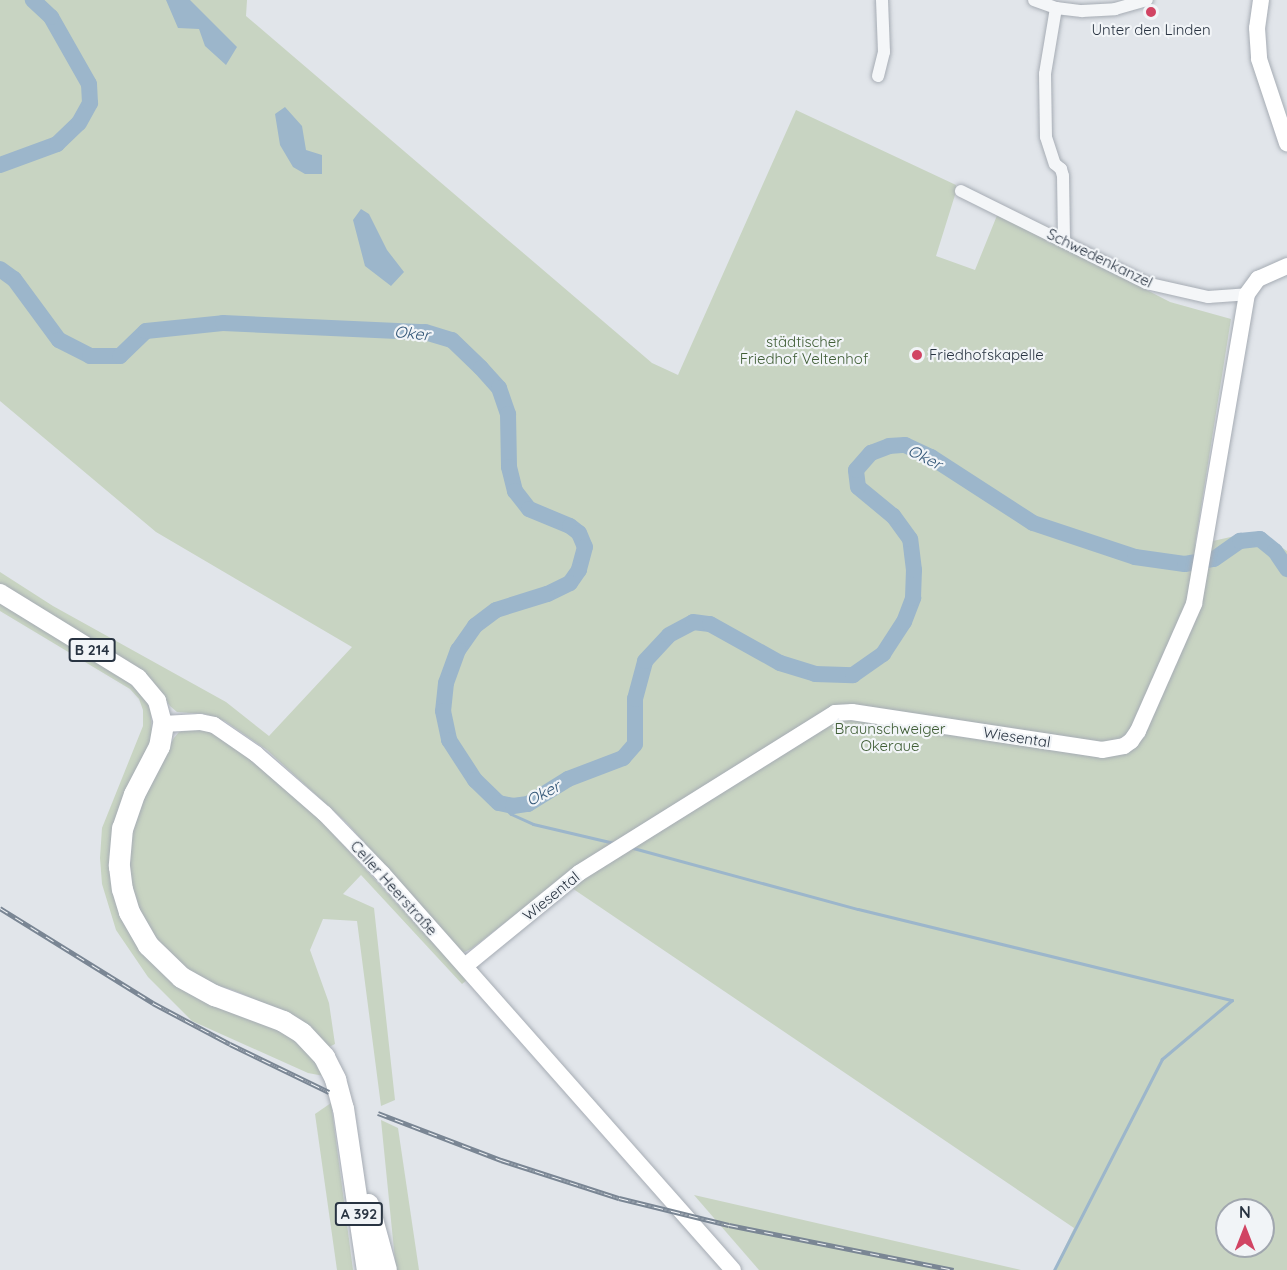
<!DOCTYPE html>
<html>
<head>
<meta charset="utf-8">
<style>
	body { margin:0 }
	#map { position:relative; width:1287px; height:1270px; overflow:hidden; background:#e1e5ea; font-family:Quicksand,sans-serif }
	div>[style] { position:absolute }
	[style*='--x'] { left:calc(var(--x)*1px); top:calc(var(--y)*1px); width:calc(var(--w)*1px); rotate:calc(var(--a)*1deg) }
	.green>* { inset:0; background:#c8d4c2 }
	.water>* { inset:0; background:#9cb6cb }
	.stream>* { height:3px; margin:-1.5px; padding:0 1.5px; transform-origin:1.5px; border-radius:1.5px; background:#9cb6cb }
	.river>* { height:16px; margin:-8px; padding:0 8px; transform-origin:8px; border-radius:8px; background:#9cb6cb }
	.roads { filter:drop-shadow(0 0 2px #a6acb4) drop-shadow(0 0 2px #a6acb4) }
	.street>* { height:12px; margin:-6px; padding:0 6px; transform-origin:6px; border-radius:6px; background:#f4f6f8 }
	.secondary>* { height:16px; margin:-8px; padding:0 8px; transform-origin:8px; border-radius:8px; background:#fff }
	.primary>* { height:18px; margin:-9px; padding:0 9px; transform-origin:9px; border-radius:9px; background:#fff }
	.highway>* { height:21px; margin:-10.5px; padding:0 10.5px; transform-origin:10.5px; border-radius:10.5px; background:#fff }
	.rail>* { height:5px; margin-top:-2.5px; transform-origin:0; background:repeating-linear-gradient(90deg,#f1f4f7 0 9px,#7a8694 0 18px); box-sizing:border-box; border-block:2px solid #7a8694 }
	.dots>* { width:16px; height:16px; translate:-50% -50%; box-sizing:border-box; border:3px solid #f1f4f7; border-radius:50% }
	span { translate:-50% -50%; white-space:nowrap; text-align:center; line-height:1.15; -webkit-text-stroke:4.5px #f1f4f7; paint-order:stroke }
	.shield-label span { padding:2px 4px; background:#f1f4f7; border:2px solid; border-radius:4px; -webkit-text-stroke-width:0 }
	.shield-label { font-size:14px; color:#293442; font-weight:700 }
	.poi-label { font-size:15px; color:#293442 }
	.left { translate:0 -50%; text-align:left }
	.street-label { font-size:15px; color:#293442 }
	.park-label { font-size:15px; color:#405e36 }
	.water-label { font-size:16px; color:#325677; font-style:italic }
	.north { position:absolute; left:1215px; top:1198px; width:60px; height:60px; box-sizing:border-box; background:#f1f4f7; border:2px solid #a1a7af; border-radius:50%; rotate:0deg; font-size:16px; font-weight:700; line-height:24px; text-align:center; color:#293442 }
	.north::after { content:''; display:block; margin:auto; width:21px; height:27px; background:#d14463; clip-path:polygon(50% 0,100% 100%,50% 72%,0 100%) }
</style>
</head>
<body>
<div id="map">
	<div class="green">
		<i style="clip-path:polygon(evenodd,0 0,247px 0,246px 16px,652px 363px,678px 375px,796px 110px,956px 185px,955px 195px,936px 256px,975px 270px,998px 213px,1170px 302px,1231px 319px,1195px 545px,1235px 536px,1262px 534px,1287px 551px,1287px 1270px,1054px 1270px,1074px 1228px,560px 880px,471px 949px,462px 953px,347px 823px,267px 750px,225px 721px,205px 714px,177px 712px,170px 706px,151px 679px,136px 667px,0 586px,0 572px,53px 606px,226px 702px,269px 736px,352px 647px,156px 532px,0 401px,0 0,1227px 1210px,1263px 1210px,1263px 1246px,1227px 1246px,1227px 1210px)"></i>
		<i style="clip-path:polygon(0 601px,130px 682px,146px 700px,151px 711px,152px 739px,117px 824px,146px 953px,305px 1044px,324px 1076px,308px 1073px,192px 1021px,148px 977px,116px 930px,102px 884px,100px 858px,102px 828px,143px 726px,143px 710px,139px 699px,130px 689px,0 611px)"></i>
		<i style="clip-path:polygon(201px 728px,231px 742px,313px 812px,467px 980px,462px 984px,361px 875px,343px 894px,374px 908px,395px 1100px,381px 1106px,357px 921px,323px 919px,310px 950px,329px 1003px,335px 1044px,329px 1047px,299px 1019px,233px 990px,193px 978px,171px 964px,132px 898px,124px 869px,130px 819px,174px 738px,179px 732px)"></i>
		<i style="clip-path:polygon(331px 1103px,353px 1270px,337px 1270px,315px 1114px)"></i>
		<i style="clip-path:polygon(381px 1120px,398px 1128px,419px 1270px,396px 1270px)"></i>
		<i style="clip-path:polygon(694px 1195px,1021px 1270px,759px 1270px)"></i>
	</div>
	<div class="water">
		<i style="clip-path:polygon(166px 0,190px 0,237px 47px,226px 65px,205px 46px,199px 29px,178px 28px)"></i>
		<i style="clip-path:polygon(285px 107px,302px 126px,306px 150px,322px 155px,322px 174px,305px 174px,293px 167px,280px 145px,275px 114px)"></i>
		<i style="clip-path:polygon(361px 209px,369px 214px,387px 250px,404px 272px,391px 286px,365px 266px,353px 220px)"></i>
	</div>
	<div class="stream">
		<i style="--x:499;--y:803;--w:16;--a:43"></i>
		<i style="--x:511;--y:814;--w:24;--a:24"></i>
		<i style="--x:533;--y:824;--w:83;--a:13.2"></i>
		<i style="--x:633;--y:848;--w:233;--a:15.2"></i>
		<i style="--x:858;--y:909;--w:385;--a:13.7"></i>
		<i style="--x:1232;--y:1000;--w:92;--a:139.9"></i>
		<i style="--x:1162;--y:1059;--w:237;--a:117.1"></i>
	</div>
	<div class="river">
		<i style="--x:0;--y:165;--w:61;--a:-20.2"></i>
		<i style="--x:57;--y:144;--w:30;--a:-44"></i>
		<i style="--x:79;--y:123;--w:23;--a:-61"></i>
		<i style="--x:90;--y:103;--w:19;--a:-93"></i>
		<i style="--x:89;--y:84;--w:77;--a:-119.6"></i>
		<i style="--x:51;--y:17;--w:25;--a:-137"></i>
		<i style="--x:0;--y:269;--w:17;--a:36"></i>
		<i style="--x:14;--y:279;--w:76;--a:53.6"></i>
		<i style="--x:59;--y:340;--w:35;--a:27"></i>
		<i style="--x:90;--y:356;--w:30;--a:0"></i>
		<i style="--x:120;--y:356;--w:36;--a:-44"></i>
		<i style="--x:146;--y:331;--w:77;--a:-5.9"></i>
		<i style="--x:223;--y:323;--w:202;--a:2.6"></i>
		<i style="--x:425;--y:332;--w:28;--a:17"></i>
		<i style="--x:452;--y:340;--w:40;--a:44"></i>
		<i style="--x:481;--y:368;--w:27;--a:48"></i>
		<i style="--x:499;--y:388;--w:28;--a:71"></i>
		<i style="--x:508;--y:414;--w:53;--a:88.9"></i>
		<i style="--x:509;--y:467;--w:25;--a:76"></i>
		<i style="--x:515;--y:491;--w:23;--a:52"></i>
		<i style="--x:529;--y:509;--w:44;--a:22.5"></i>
		<i style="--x:570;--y:526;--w:11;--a:38"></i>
		<i style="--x:579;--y:533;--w:15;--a:67"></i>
		<i style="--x:585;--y:547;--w:24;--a:105"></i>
		<i style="--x:579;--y:570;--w:16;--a:125"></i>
		<i style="--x:570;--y:583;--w:25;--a:154"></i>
		<i style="--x:547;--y:594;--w:53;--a:162.6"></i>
		<i style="--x:496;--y:610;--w:26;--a:143"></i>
		<i style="--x:475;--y:626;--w:29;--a:125"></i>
		<i style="--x:458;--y:650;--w:35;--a:110"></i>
		<i style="--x:446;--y:683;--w:28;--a:96"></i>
		<i style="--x:443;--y:711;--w:30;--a:78"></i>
		<i style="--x:449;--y:740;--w:48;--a:57"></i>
		<i style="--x:475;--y:780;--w:33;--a:44"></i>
		<i style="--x:499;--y:803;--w:14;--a:12"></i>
		<i style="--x:513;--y:806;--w:15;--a:-8"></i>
		<i style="--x:528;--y:804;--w:47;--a:-32"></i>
		<i style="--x:568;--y:779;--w:59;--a:-20.9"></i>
		<i style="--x:623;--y:758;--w:18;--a:-49"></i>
		<i style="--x:635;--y:744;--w:45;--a:-90"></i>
		<i style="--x:635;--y:699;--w:39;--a:-75"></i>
		<i style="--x:645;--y:661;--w:35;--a:-47"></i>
		<i style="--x:669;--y:635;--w:27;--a:-28"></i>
		<i style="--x:693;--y:622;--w:17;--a:7"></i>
		<i style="--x:710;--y:624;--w:80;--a:29.1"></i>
		<i style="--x:780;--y:663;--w:37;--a:17"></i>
		<i style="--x:815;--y:674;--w:38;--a:2"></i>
		<i style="--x:853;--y:675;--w:37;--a:-35"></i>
		<i style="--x:883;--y:654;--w:38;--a:-57"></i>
		<i style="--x:904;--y:622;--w:26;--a:-69"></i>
		<i style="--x:913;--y:598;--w:28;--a:-88"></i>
		<i style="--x:914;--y:570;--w:31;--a:-97"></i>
		<i style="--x:910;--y:539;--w:29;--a:-126"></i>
		<i style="--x:893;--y:516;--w:45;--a:-140.4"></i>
		<i style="--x:858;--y:487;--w:17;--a:-97"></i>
		<i style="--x:856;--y:470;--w:23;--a:-49"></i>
		<i style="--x:871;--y:453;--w:19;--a:-21"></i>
		<i style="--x:889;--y:446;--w:16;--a:-4"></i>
		<i style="--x:905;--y:445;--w:29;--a:25"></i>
		<i style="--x:931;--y:457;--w:121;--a:32.9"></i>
		<i style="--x:1033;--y:523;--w:108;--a:18.4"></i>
		<i style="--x:1135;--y:557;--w:50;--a:8"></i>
		<i style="--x:1185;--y:564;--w:29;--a:-10"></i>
		<i style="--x:1214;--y:559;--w:32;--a:-35"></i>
		<i style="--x:1240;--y:541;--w:20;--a:-6"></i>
		<i style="--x:1260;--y:539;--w:19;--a:39"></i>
		<i style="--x:1275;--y:551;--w:22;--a:56"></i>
	</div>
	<div class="roads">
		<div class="street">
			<i style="--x:1034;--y:0;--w:23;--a:20"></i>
			<i style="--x:1056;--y:8;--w:26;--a:7"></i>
			<i style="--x:1082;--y:11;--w:33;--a:-3"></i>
			<i style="--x:1115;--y:9;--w:33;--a:-16"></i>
			<i style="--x:1056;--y:8;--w:67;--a:99.5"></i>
			<i style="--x:1045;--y:74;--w:63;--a:89.1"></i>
			<i style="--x:1046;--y:137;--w:28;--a:72"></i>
			<i style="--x:1055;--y:164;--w:8;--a:40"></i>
			<i style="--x:1061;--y:169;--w:7;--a:74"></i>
			<i style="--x:1063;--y:176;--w:66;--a:89.1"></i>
			<i style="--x:878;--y:76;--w:25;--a:-76"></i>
			<i style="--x:884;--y:52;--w:52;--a:-92.2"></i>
			<i style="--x:961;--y:191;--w:207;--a:26.4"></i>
			<i style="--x:1146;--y:283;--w:64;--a:12.7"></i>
			<i style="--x:1208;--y:297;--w:39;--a:-4"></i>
		</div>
		<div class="secondary">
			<i style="--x:1261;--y:0;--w:28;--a:98"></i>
			<i style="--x:1257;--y:28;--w:31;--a:86"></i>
			<i style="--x:1259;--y:59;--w:89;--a:71.6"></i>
			<i style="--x:163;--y:724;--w:37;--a:-3"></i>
			<i style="--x:200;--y:722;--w:14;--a:12"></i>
			<i style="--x:214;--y:725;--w:51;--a:34.6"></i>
			<i style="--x:256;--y:754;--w:91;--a:41"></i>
			<i style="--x:325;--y:814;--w:82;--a:46"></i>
			<i style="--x:382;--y:873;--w:530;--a:48.52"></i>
			<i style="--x:465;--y:966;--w:147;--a:-39.2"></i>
			<i style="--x:579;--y:873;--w:302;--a:-32"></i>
			<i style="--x:835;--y:713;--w:17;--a:-3"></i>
			<i style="--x:852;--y:712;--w:253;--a:8.6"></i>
			<i style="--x:1102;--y:750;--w:22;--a:-10"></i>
			<i style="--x:1124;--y:746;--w:9;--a:-36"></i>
			<i style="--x:1131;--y:741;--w:12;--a:-55"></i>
			<i style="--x:1138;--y:731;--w:139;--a:-66.2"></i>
			<i style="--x:1194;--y:604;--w:314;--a:-80.3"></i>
			<i style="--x:1247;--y:294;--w:19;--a:-54"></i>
			<i style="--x:1258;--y:279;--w:32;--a:-24"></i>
		</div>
		<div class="primary">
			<i style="--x:0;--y:593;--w:162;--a:31.6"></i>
			<i style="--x:138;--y:678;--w:30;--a:50"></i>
			<i style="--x:157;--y:701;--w:24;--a:75"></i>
		</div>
		<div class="highway">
			<i style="--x:163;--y:724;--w:22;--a:100"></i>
			<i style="--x:159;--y:746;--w:54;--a:117.5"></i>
			<i style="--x:134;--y:794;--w:36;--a:109"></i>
			<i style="--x:122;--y:828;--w:38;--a:95"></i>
			<i style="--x:119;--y:866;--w:23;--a:83"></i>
			<i style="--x:122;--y:889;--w:24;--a:73"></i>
			<i style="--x:129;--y:912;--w:38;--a:60"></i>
			<i style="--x:148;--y:945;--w:46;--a:44.1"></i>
			<i style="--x:181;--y:977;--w:38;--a:29"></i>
			<i style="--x:214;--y:995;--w:74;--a:20.6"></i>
			<i style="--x:283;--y:1021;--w:22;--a:32"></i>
			<i style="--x:302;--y:1033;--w:33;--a:47"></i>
			<i style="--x:324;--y:1057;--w:25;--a:63"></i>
			<i style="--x:335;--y:1079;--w:30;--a:75"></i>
			<i style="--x:343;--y:1108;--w:164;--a:81.6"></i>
			<i style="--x:368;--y:1204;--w:68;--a:74.7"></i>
		</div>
	</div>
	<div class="rail">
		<i style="--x:0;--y:908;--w:180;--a:31.8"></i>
		<i style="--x:153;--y:1003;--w:87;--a:28"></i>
		<i style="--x:230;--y:1044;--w:110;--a:25.9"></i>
		<i style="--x:378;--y:1113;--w:132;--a:20.9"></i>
		<i style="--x:501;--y:1160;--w:124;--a:17.9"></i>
		<i style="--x:619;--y:1198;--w:113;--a:13.8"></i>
		<i style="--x:729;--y:1225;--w:229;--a:11.3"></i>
	</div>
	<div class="dots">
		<i style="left:1151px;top:12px;background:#d14463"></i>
		<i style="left:917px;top:355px;background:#d14463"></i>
	</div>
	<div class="shield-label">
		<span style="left:92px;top:650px">B 214</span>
		<span style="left:359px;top:1214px">A 392</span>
	</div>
	<div class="poi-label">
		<span style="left:1151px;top:30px">Unter den Linden</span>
		<span class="left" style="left:929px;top:355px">Friedhofskapelle</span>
	</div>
	<div class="street-label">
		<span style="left:1100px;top:258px;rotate:26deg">Schwedenkanzel</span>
		<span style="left:1017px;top:737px;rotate:9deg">Wiesental</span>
		<span style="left:394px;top:888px;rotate:48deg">Celler Heerstraße</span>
		<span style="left:551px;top:896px;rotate:-39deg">Wiesental</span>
	</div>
	<div class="park-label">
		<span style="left:804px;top:350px">städtischer<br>Friedhof Veltenhof</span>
		<span style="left:890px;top:737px">Braunschweiger<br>Okeraue</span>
	</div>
	<div class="water-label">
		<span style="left:412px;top:333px;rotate:6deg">Oker</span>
		<span style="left:925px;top:457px;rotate:27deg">Oker</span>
		<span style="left:543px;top:793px;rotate:-28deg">Oker</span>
	</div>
	<div class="north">N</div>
</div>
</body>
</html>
